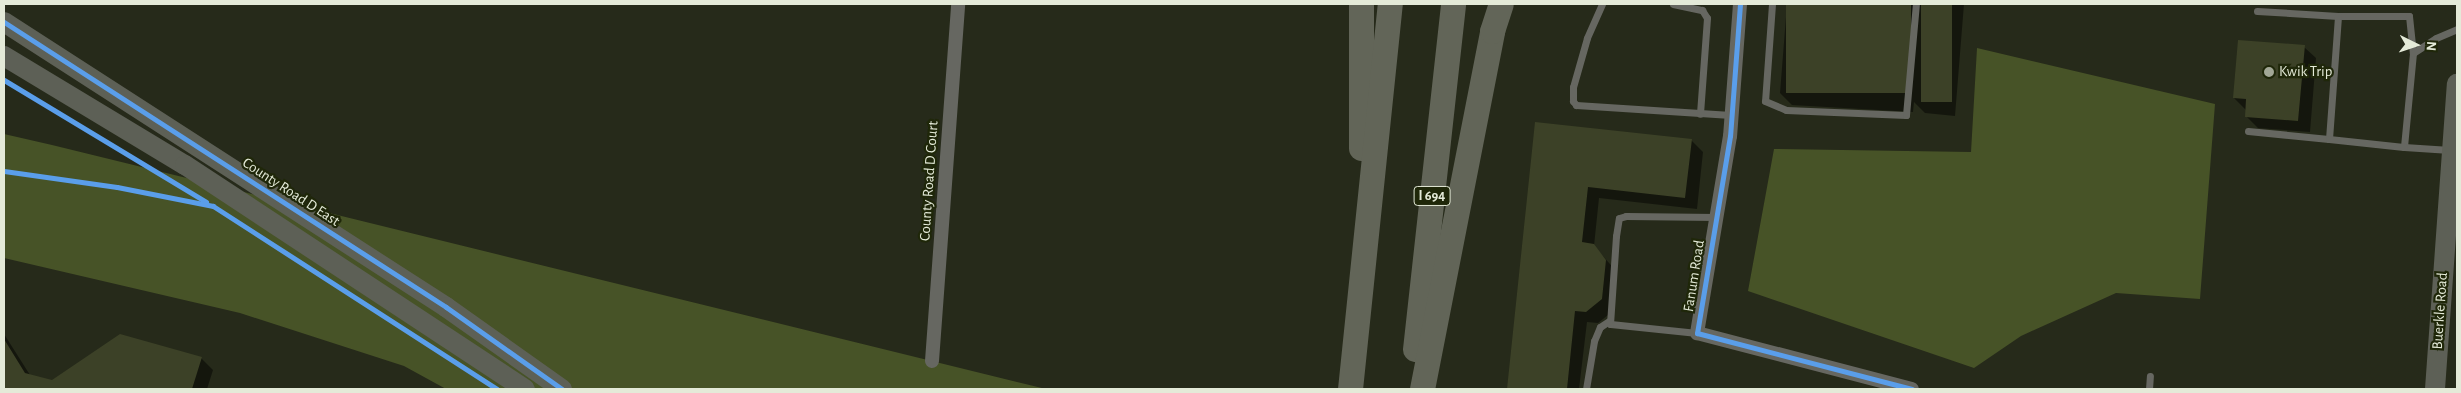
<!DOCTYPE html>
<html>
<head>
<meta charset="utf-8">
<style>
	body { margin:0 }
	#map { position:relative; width:2461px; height:393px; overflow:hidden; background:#262a1a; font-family:"Alegreya Sans",sans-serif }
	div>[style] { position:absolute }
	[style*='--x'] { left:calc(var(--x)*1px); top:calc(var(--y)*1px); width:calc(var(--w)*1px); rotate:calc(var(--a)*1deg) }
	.green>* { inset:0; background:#475327 }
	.shadow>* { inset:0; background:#0007 }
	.building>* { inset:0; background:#3c4127; transform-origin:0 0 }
	.lane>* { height:7px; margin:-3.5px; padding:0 3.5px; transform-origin:3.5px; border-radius:3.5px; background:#666761 }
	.street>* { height:14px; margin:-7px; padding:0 7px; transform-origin:7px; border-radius:7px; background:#666761 }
	.secondary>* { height:20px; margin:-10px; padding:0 10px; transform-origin:10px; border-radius:10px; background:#5d6056 }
	.highway>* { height:25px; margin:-12.5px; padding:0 12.5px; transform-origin:12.5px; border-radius:12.5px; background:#626558 }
	.cycleway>* { height:5px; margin:-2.5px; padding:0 2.5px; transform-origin:2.5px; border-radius:2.5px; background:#5a9eea }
	.dots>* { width:14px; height:14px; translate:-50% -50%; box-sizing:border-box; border:2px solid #1f2709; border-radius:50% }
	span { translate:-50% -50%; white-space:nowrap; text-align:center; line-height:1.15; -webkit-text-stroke:4.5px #1f2709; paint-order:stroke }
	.shield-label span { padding:1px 4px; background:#1f2709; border:1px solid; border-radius:4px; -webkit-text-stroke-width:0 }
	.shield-label { font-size:14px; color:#e4ead8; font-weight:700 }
	.poi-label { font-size:15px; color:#e4ead8 }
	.left { translate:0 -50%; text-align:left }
	.street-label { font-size:15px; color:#e4ead8 }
	.frame { position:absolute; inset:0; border:5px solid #e4ead8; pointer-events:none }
	.north { position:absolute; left:2391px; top:20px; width:50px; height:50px; -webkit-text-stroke:4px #1f2709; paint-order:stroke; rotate:94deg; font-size:14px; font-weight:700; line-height:20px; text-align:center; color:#e4ead8 }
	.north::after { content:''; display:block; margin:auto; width:18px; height:22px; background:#e4ead8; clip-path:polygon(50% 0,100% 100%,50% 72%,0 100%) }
</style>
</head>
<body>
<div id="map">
	<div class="green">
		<i style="clip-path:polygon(1977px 48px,2215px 104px,2200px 299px,2116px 293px,2021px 336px,1974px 368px,1748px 291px,1774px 149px,1971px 152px)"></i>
		<i style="clip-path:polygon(4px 134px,52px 145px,1046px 389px,446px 389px,404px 366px,240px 313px,4px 258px)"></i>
	</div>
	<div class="shadow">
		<i style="clip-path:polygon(1787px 4px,1964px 4px,1955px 116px,1925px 113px,1914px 102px,1913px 112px,1792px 105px,1780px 93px)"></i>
		<i style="clip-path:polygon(2304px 47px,2316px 58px,2310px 132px,2258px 128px,2246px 116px,2246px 110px,2234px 98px)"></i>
		<i style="clip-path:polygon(1536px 124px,1691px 140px,1703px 152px,1697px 209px,1599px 198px,1594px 246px,1617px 272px,1613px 311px,1598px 323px,1587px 322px,1579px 389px,1508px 389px)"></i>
		<i style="clip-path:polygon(4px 334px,30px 375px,52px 381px,201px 358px,213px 370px,207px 389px,4px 389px)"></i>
	</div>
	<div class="building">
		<i style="left:1786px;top:4px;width:125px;height:89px"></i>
		<i style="left:1921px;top:4px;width:31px;height:98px"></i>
		<i style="clip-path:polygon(2238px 40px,2305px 45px,2298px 121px,2245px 117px,2246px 99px,2233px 98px)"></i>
		<i style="clip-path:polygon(1535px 122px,1692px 139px,1685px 198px,1588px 187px,1582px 242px,1594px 244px,1606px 260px,1602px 299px,1586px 312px,1575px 311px,1567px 389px,1507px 389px)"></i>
		<i style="clip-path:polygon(120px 334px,202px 357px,192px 389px,4px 389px,4px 339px,25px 373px,52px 380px)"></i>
	</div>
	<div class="lane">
		<i style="--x:1602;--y:4;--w:37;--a:114"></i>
		<i style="--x:1587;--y:38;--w:51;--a:105.9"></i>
		<i style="--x:1573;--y:87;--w:14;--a:90"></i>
		<i style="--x:1573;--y:101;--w:5;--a:53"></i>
		<i style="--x:1576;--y:105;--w:155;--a:3.7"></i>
		<i style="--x:1673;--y:4;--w:30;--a:12"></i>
		<i style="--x:1702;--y:10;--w:9;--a:58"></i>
		<i style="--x:1707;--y:18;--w:96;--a:94.2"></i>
		<i style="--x:1772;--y:4;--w:97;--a:94.1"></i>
		<i style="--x:1765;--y:101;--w:23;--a:23"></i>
		<i style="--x:1786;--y:110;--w:120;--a:2.4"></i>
		<i style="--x:1906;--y:115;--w:111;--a:-84.9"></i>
		<i style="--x:2257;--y:11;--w:81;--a:3.5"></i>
		<i style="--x:2338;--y:16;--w:71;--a:0"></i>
		<i style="--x:2409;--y:16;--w:37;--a:84"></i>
		<i style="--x:2413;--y:53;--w:94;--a:95.5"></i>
		<i style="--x:2404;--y:147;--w:46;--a:3.7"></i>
		<i style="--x:2413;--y:53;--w:27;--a:-33"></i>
		<i style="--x:2436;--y:38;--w:23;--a:-23"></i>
		<i style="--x:2248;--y:131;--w:81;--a:5.6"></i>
		<i style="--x:2329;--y:139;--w:123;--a:-85.8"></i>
		<i style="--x:2329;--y:139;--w:75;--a:6.1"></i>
		<i style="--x:1697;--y:333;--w:87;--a:-174.1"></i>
		<i style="--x:1610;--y:324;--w:88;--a:-86.1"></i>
		<i style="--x:1616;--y:236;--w:18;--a:-81"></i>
		<i style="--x:1619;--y:218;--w:7;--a:-16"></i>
		<i style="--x:1626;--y:216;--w:90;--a:0.6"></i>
		<i style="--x:1586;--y:389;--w:49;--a:-80.5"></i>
		<i style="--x:1594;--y:341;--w:15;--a:-67"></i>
		<i style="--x:1600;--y:327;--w:11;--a:-34"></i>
		<i style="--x:2149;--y:389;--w:13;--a:-86"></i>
	</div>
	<div class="street">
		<i style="--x:1740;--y:4;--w:132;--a:94.3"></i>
		<i style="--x:1730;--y:136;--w:200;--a:99.5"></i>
		<i style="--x:1697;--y:333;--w:222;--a:14.6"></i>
		<i style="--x:932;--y:361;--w:358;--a:-85.8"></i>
	</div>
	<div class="secondary">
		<i style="--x:4;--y:22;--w:526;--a:32.81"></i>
		<i style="--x:446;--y:307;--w:142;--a:35.3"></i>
		<i style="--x:4;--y:56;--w:211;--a:31.1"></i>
		<i style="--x:185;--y:165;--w:407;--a:33.4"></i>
		<i style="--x:2435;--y:389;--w:306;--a:-85.9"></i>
	</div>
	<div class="highway">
		<i style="--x:1361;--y:4;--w:144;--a:90"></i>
		<i style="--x:1415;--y:349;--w:347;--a:-83.7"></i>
		<i style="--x:1350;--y:389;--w:387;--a:-84.1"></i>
		<i style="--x:1422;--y:389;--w:365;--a:-78.9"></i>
		<i style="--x:1492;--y:31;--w:28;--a:-72"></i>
	</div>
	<div class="cycleway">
		<i style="--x:1740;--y:4;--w:132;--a:94.3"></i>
		<i style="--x:1730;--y:136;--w:200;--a:99.5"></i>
		<i style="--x:1697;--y:333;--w:222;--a:14.6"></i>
		<i style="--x:4;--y:22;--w:526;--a:32.81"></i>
		<i style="--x:446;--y:307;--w:142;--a:35.3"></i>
		<i style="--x:4;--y:80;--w:236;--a:31.1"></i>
		<i style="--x:4;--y:171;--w:114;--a:8.1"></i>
		<i style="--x:117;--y:187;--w:98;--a:11.2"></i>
		<i style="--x:213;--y:206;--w:338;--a:32.8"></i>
	</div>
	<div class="dots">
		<i style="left:2269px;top:72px;background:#a2a796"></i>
	</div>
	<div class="shield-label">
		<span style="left:1432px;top:196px">I 694</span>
	</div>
	<div class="poi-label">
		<span class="left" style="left:2279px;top:72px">Kwik Trip</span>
	</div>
	<div class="street-label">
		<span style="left:929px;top:181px;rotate:-86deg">County Road D Court</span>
		<span style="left:291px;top:192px;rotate:33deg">County Road D East</span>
		<span style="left:1694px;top:276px;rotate:-81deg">Fanum Road</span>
		<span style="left:2440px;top:311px;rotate:-86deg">Buerkle Road</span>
	</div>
	<div class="frame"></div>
	<div class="north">N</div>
</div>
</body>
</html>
